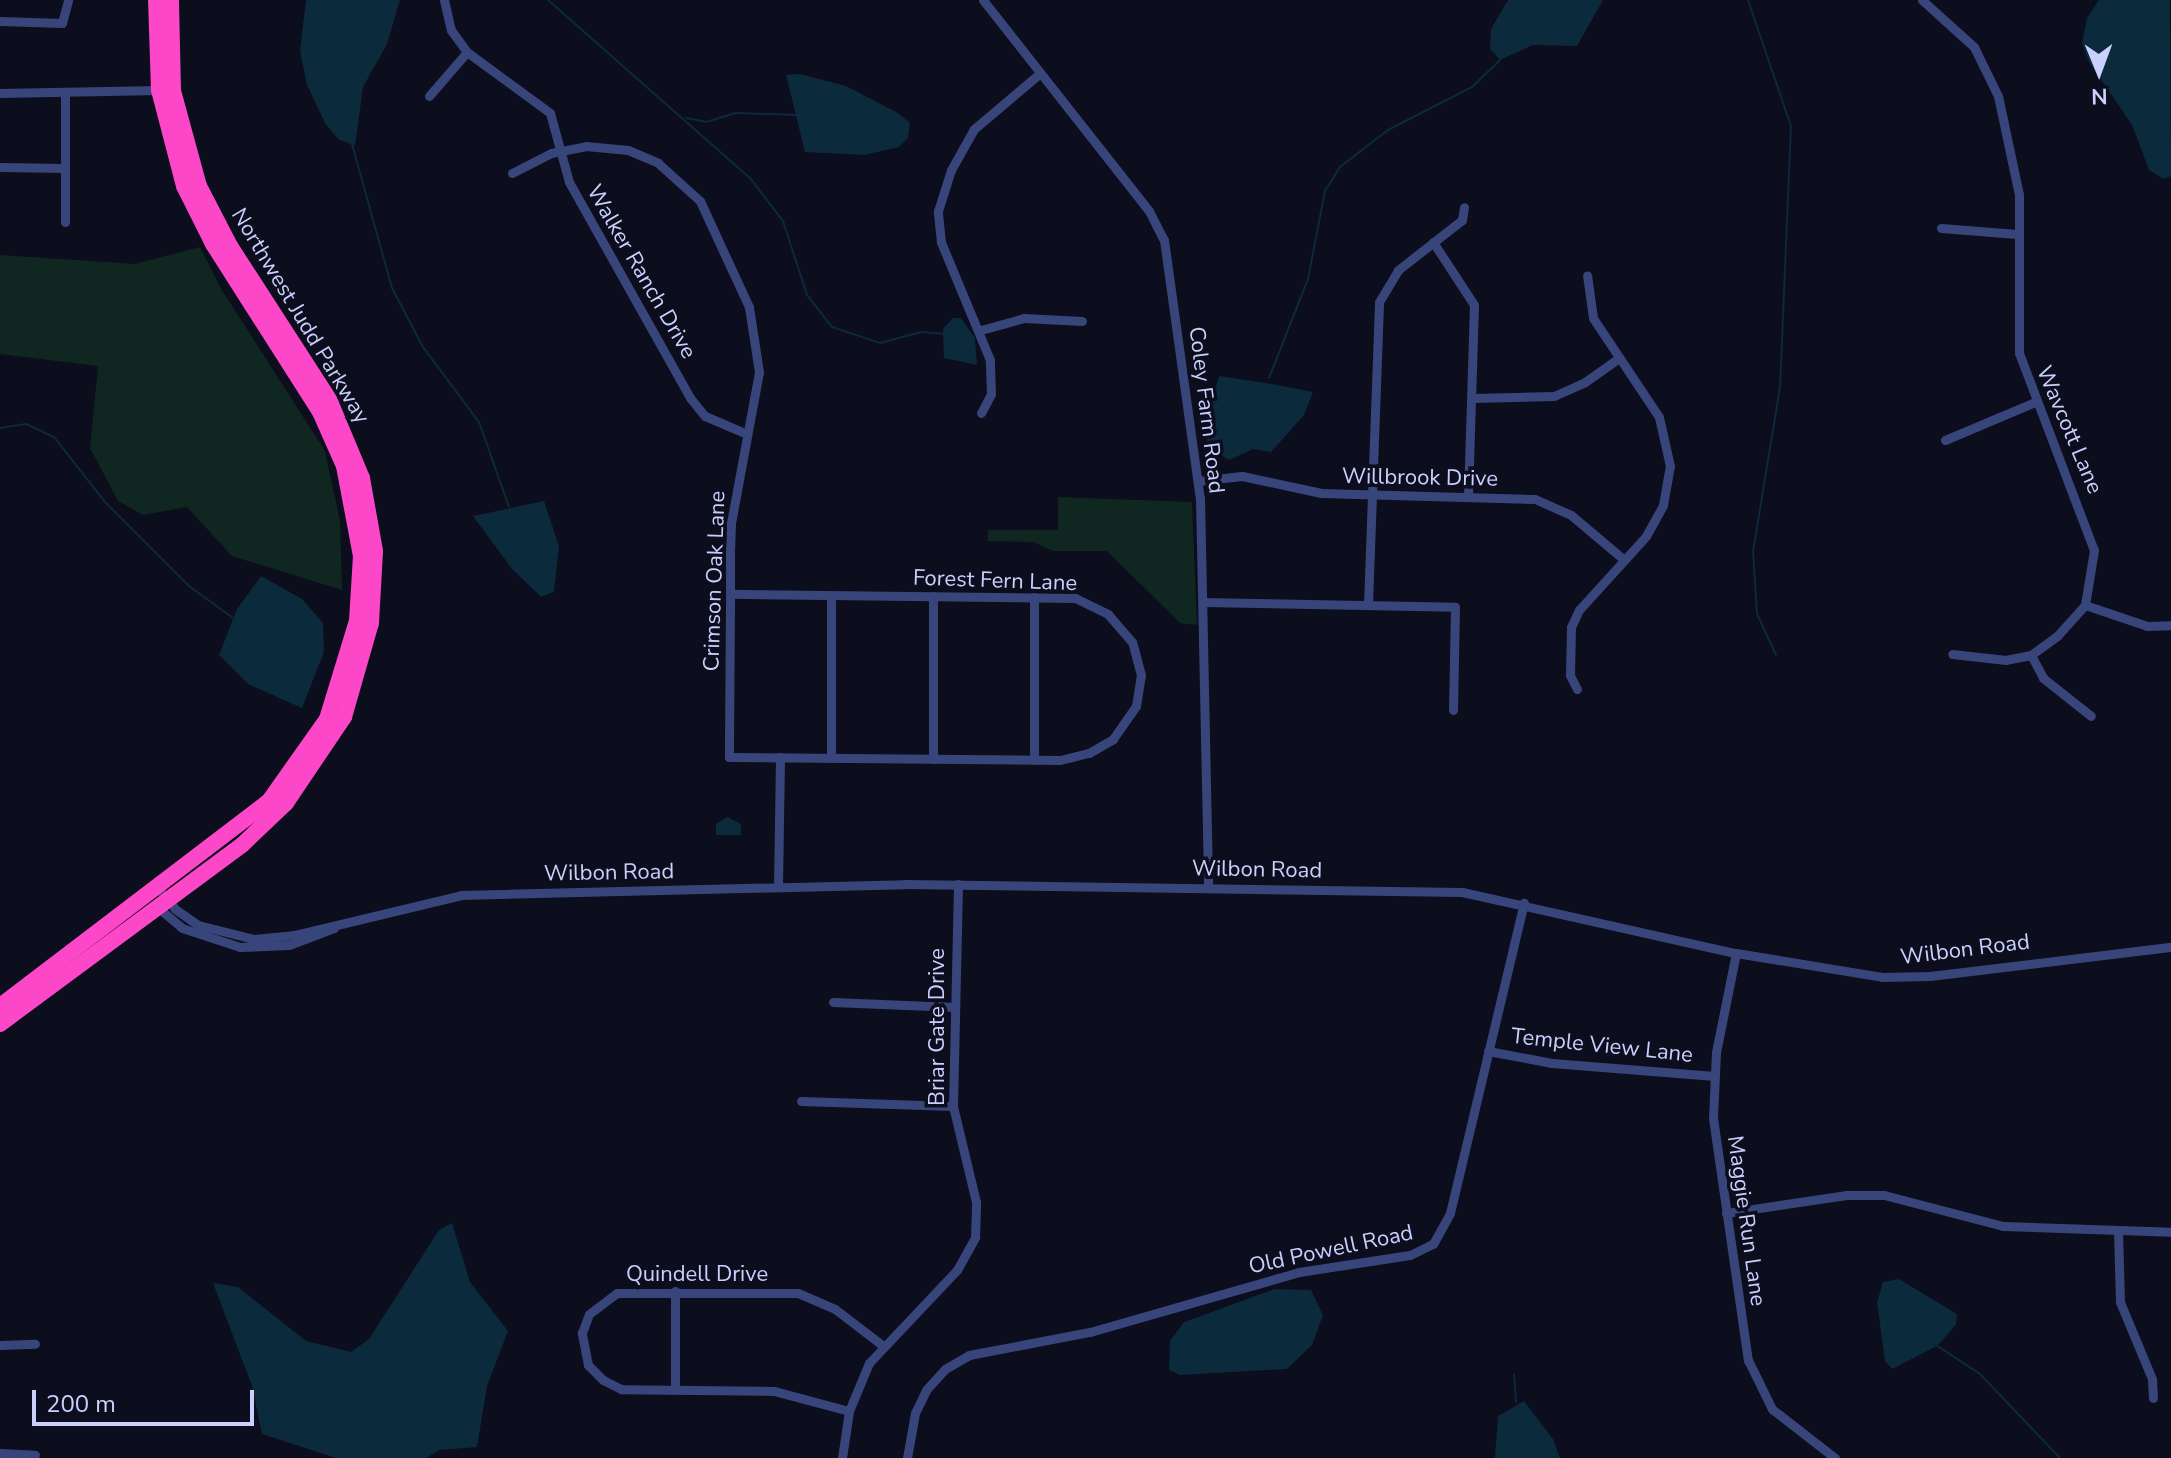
<!DOCTYPE html>
<html>
<head>
<meta charset="utf-8">
<style>
	body { margin:0 }
	#map { position:relative; width:2171px; height:1458px; overflow:hidden; background:#0c0d1d; font-family:"Nunito Sans",sans-serif }
	div>[style] { position:absolute }
	[style*='--x'] { left:calc(var(--x)*1px); top:calc(var(--y)*1px); width:calc(var(--w)*1px); rotate:calc(var(--a)*1deg) }
	.green>* { inset:0; background:#0f2720 }
	.water>* { inset:0; background:#0b2a3c }
	.stream>* { height:2px; margin:-1px; padding:0 1px; transform-origin:1px; border-radius:1px; background:#0b2a3c }
	.street>* { height:9px; margin:-4.5px; padding:0 4.5px; transform-origin:4.5px; border-radius:4.5px; background:#38457b }
	.highway>* { height:16px; margin:-8px; padding:0 8px; transform-origin:8px; border-radius:8px; background:#fb47c8 }
	span { translate:-50% -50%; white-space:nowrap; text-align:center; line-height:1.15; -webkit-text-stroke:7px #0c0d1d; paint-order:stroke }
	.street-label { font-size:22px; color:#c9d0fe }
	.north { position:absolute; left:2059px; top:32px; width:80px; height:80px; -webkit-text-stroke:6px #0c0d1d; paint-order:stroke; rotate:179deg; font-size:22px; font-weight:700; line-height:32px; text-align:center; color:#c9d0fe }
	.north::after { content:''; display:block; margin:auto; width:28px; height:36px; background:#c9d0fe; clip-path:polygon(50% 0,100% 100%,50% 72%,0 100%) }
	.scale { position:absolute; left:32px; top:1390px; width:222px; height:36px; box-sizing:border-box; border:4px solid #c9d0fe; border-top:0; padding-left:10px; font-size:24px; line-height:28px; white-space:nowrap; color:#c9d0fe; -webkit-text-stroke:6px #0c0d1d; paint-order:stroke }
</style>
</head>
<body>
<div id="map">
	<div class="green">
		<i style="clip-path:polygon(200px 247px,220px 287px,325px 451px,340px 521px,342px 590px,232px 556px,187px 507px,143px 515px,118px 501px,90px 448px,98px 366px,0 354px,0 255px,135px 264px)"></i>
		<i style="clip-path:polygon(1058px 497px,1192px 502px,1197px 625px,1180px 623px,1107px 551px,1053px 551px,1033px 542px,988px 541px,988px 530px,1058px 530px)"></i>
	</div>
	<div class="water">
		<i style="clip-path:polygon(306px 0,400px 0,387px 44px,363px 87px,355px 146px,338px 139px,325px 123px,307px 85px,300px 51px)"></i>
		<i style="clip-path:polygon(1508px 0,1603px 0,1577px 46px,1533px 45px,1500px 60px,1490px 49px,1491px 29px)"></i>
		<i style="clip-path:polygon(2099px 0,2170px 0,2171px 176px,2164px 179px,2149px 170px,2132px 125px,2089px 62px,2082px 43px,2087px 18px)"></i>
		<i style="clip-path:polygon(800px 74px,846px 86px,898px 113px,910px 123px,908px 138px,899px 147px,864px 155px,805px 152px,786px 75px)"></i>
		<i style="clip-path:polygon(953px 318px,961px 318px,975px 338px,977px 365px,944px 358px,943px 329px)"></i>
		<i style="clip-path:polygon(1219px 376px,1272px 384px,1313px 392px,1304px 415px,1271px 452px,1253px 449px,1229px 460px,1210px 448px,1203px 430px)"></i>
		<i style="clip-path:polygon(544px 501px,559px 546px,554px 592px,541px 597px,512px 569px,473px 516px)"></i>
		<i style="clip-path:polygon(261px 576px,302px 599px,323px 623px,324px 652px,302px 708px,248px 684px,219px 655px,237px 609px)"></i>
		<i style="clip-path:polygon(727px 817px,741px 824px,741px 835px,716px 835px,716px 824px)"></i>
		<i style="clip-path:polygon(452px 1223px,470px 1282px,508px 1331px,487px 1386px,477px 1447px,440px 1450px,426px 1458px,336px 1458px,262px 1434px,252px 1386px,213px 1283px,238px 1287px,306px 1341px,351px 1352px,369px 1339px,439px 1230px)"></i>
		<i style="clip-path:polygon(1899px 1279px,1957px 1314px,1956px 1325px,1937px 1346px,1892px 1369px,1885px 1361px,1877px 1302px,1883px 1282px)"></i>
		<i style="clip-path:polygon(1275px 1289px,1311px 1290px,1323px 1315px,1312px 1345px,1287px 1369px,1180px 1375px,1169px 1370px,1170px 1341px,1184px 1322px)"></i>
		<i style="clip-path:polygon(1524px 1401px,1553px 1439px,1560px 1458px,1495px 1458px,1498px 1416px)"></i>
	</div>
	<div class="stream">
		<i style="--x:548;--y:0;--w:269;--a:41.4"></i>
		<i style="--x:750;--y:178;--w:54;--a:52.5"></i>
		<i style="--x:783;--y:221;--w:78;--a:72"></i>
		<i style="--x:807;--y:295;--w:41;--a:52"></i>
		<i style="--x:832;--y:327;--w:51;--a:18.4"></i>
		<i style="--x:880;--y:343;--w:43;--a:-14.7"></i>
		<i style="--x:922;--y:332;--w:21;--a:5"></i>
		<i style="--x:1748;--y:0;--w:133;--a:71.2"></i>
		<i style="--x:1791;--y:126;--w:261;--a:92.4"></i>
		<i style="--x:1780;--y:387;--w:166;--a:99.3"></i>
		<i style="--x:1753;--y:551;--w:63;--a:86.4"></i>
		<i style="--x:1757;--y:614;--w:45;--a:65.1"></i>
		<i style="--x:686;--y:118;--w:20;--a:11"></i>
		<i style="--x:706;--y:122;--w:31;--a:-17"></i>
		<i style="--x:736;--y:113;--w:61;--a:1.9"></i>
		<i style="--x:352;--y:144;--w:149;--a:74.5"></i>
		<i style="--x:392;--y:288;--w:67;--a:62.3"></i>
		<i style="--x:423;--y:347;--w:94;--a:53.3"></i>
		<i style="--x:479;--y:422;--w:90;--a:70.6"></i>
		<i style="--x:1269;--y:378;--w:106;--a:-68.5"></i>
		<i style="--x:1308;--y:279;--w:90;--a:-79.1"></i>
		<i style="--x:1325;--y:191;--w:28;--a:-58"></i>
		<i style="--x:1340;--y:167;--w:61;--a:-37.6"></i>
		<i style="--x:1388;--y:130;--w:94;--a:-27.1"></i>
		<i style="--x:1472;--y:87;--w:39;--a:-44"></i>
		<i style="--x:0;--y:428;--w:26;--a:-9"></i>
		<i style="--x:26;--y:424;--w:31;--a:25"></i>
		<i style="--x:54;--y:437;--w:84;--a:51.8"></i>
		<i style="--x:106;--y:503;--w:117;--a:45"></i>
		<i style="--x:189;--y:586;--w:54;--a:36"></i>
		<i style="--x:1936;--y:1345;--w:53;--a:33.4"></i>
		<i style="--x:1980;--y:1374;--w:116;--a:46.4"></i>
		<i style="--x:1514;--y:1374;--w:28;--a:86"></i>
	</div>
	<div class="street">
		<i style="--x:444;--y:0;--w:31;--a:77"></i>
		<i style="--x:451;--y:30;--w:27;--a:54"></i>
		<i style="--x:467;--y:52;--w:103;--a:36.3"></i>
		<i style="--x:550;--y:113;--w:72;--a:74.6"></i>
		<i style="--x:569;--y:182;--w:249;--a:60.7"></i>
		<i style="--x:691;--y:399;--w:22;--a:51"></i>
		<i style="--x:705;--y:416;--w:46;--a:23.2"></i>
		<i style="--x:983;--y:0;--w:268;--a:51.8"></i>
		<i style="--x:1149;--y:211;--w:33;--a:63"></i>
		<i style="--x:1164;--y:240;--w:260;--a:82.1"></i>
		<i style="--x:1200;--y:498;--w:389;--a:88.8"></i>
		<i style="--x:1922;--y:0;--w:70;--a:42.1"></i>
		<i style="--x:1974;--y:47;--w:55;--a:63.9"></i>
		<i style="--x:1998;--y:96;--w:101;--a:78"></i>
		<i style="--x:2019;--y:195;--w:158;--a:90"></i>
		<i style="--x:2019;--y:353;--w:211;--a:69.2"></i>
		<i style="--x:2094;--y:550;--w:56;--a:99.3"></i>
		<i style="--x:2085;--y:605;--w:42;--a:132.1"></i>
		<i style="--x:2057;--y:636;--w:32;--a:144"></i>
		<i style="--x:2031;--y:655;--w:25;--a:169"></i>
		<i style="--x:2006;--y:660;--w:54;--a:-173.7"></i>
		<i style="--x:0;--y:21;--w:62;--a:1.8"></i>
		<i style="--x:62;--y:23;--w:24;--a:-75"></i>
		<i style="--x:0;--y:93;--w:159;--a:-1.1"></i>
		<i style="--x:65;--y:94;--w:128;--a:90"></i>
		<i style="--x:429;--y:96;--w:58;--a:-49.2"></i>
		<i style="--x:0;--y:167;--w:65;--a:0.9"></i>
		<i style="--x:512;--y:173;--w:44;--a:-27.1"></i>
		<i style="--x:551;--y:153;--w:36;--a:-11"></i>
		<i style="--x:586;--y:146;--w:42;--a:5.4"></i>
		<i style="--x:628;--y:150;--w:33;--a:23"></i>
		<i style="--x:658;--y:163;--w:57;--a:42.1"></i>
		<i style="--x:700;--y:201;--w:117;--a:65.2"></i>
		<i style="--x:749;--y:307;--w:66;--a:81.3"></i>
		<i style="--x:759;--y:372;--w:154;--a:100.5"></i>
		<i style="--x:731;--y:523;--w:31;--a:92"></i>
		<i style="--x:730;--y:554;--w:48;--a:90"></i>
		<i style="--x:730;--y:602;--w:155;--a:90.4"></i>
		<i style="--x:729;--y:757;--w:331;--a:0.5"></i>
		<i style="--x:1060;--y:760;--w:30;--a:-14"></i>
		<i style="--x:1089;--y:753;--w:28;--a:-30"></i>
		<i style="--x:1113;--y:739;--w:40;--a:-55.1"></i>
		<i style="--x:1136;--y:706;--w:31;--a:-81"></i>
		<i style="--x:1141;--y:675;--w:34;--a:-105"></i>
		<i style="--x:1132;--y:642;--w:37;--a:-131"></i>
		<i style="--x:1108;--y:614;--w:37;--a:-154"></i>
		<i style="--x:1075;--y:598;--w:345;--a:-179.3"></i>
		<i style="--x:1941;--y:228;--w:76;--a:4.5"></i>
		<i style="--x:1433;--y:242;--w:75;--a:56.9"></i>
		<i style="--x:1474;--y:305;--w:191;--a:91.8"></i>
		<i style="--x:981;--y:330;--w:45;--a:-15.6"></i>
		<i style="--x:1024;--y:318;--w:58;--a:3"></i>
		<i style="--x:1472;--y:398;--w:82;--a:-1.4"></i>
		<i style="--x:1554;--y:396;--w:34;--a:-24"></i>
		<i style="--x:1585;--y:382;--w:42;--a:-35.2"></i>
		<i style="--x:981;--y:413;--w:21;--a:-62"></i>
		<i style="--x:991;--y:394;--w:34;--a:-92"></i>
		<i style="--x:990;--y:360;--w:128;--a:-112.6"></i>
		<i style="--x:941;--y:242;--w:31;--a:-96"></i>
		<i style="--x:938;--y:211;--w:43;--a:-72.4"></i>
		<i style="--x:951;--y:170;--w:47;--a:-60.7"></i>
		<i style="--x:974;--y:129;--w:84;--a:-40.2"></i>
		<i style="--x:1945;--y:440;--w:98;--a:-22.9"></i>
		<i style="--x:1198;--y:481;--w:44;--a:-6.5"></i>
		<i style="--x:1242;--y:476;--w:81;--a:12.1"></i>
		<i style="--x:1321;--y:493;--w:214;--a:1.6"></i>
		<i style="--x:1535;--y:499;--w:39;--a:24"></i>
		<i style="--x:1571;--y:515;--w:68;--a:40.2"></i>
		<i style="--x:933;--y:596;--w:163;--a:90"></i>
		<i style="--x:1203;--y:602;--w:252;--a:1.1"></i>
		<i style="--x:1455;--y:607;--w:103;--a:91.1"></i>
		<i style="--x:1368;--y:604;--w:302;--a:-87.9"></i>
		<i style="--x:1379;--y:302;--w:37;--a:-59"></i>
		<i style="--x:1398;--y:270;--w:81;--a:-38"></i>
		<i style="--x:1462;--y:220;--w:13;--a:-81"></i>
		<i style="--x:2085;--y:605;--w:65;--a:18.7"></i>
		<i style="--x:2147;--y:626;--w:24;--a:-2"></i>
		<i style="--x:2031;--y:655;--w:26;--a:62"></i>
		<i style="--x:2043;--y:678;--w:61;--a:38.4"></i>
		<i style="--x:1577;--y:689;--w:16;--a:-117"></i>
		<i style="--x:1570;--y:675;--w:48;--a:-88.8"></i>
		<i style="--x:1571;--y:627;--w:19;--a:-65"></i>
		<i style="--x:1579;--y:610;--w:100;--a:-47.8"></i>
		<i style="--x:1646;--y:536;--w:35;--a:-61"></i>
		<i style="--x:1663;--y:505;--w:40;--a:-80"></i>
		<i style="--x:1670;--y:466;--w:50;--a:-102.7"></i>
		<i style="--x:1659;--y:417;--w:119;--a:-123.7"></i>
		<i style="--x:1593;--y:318;--w:43;--a:-97.9"></i>
		<i style="--x:831;--y:758;--w:162;--a:-90"></i>
		<i style="--x:1034;--y:760;--w:163;--a:-90"></i>
		<i style="--x:778;--y:886;--w:129;--a:-89.1"></i>
		<i style="--x:159;--y:889;--w:26;--a:51"></i>
		<i style="--x:175;--y:909;--w:28;--a:35"></i>
		<i style="--x:198;--y:925;--w:58;--a:14"></i>
		<i style="--x:254;--y:939;--w:41;--a:-5.6"></i>
		<i style="--x:295;--y:935;--w:171;--a:-13.5"></i>
		<i style="--x:461;--y:895;--w:444;--a:-1.4"></i>
		<i style="--x:905;--y:884;--w:557;--a:0.82"></i>
		<i style="--x:1462;--y:892;--w:281;--a:12.6"></i>
		<i style="--x:1736;--y:953;--w:148;--a:9.3"></i>
		<i style="--x:1882;--y:977;--w:48;--a:-1.2"></i>
		<i style="--x:1930;--y:976;--w:243;--a:-6.9"></i>
		<i style="--x:156;--y:906;--w:34;--a:40"></i>
		<i style="--x:182;--y:928;--w:61;--a:18.1"></i>
		<i style="--x:240;--y:947;--w:49;--a:-2.3"></i>
		<i style="--x:289;--y:945;--w:48;--a:-20.7"></i>
		<i style="--x:1736;--y:953;--w:101;--a:101.4"></i>
		<i style="--x:1716;--y:1052;--w:66;--a:92.6"></i>
		<i style="--x:1713;--y:1118;--w:245;--a:81.8"></i>
		<i style="--x:1748;--y:1360;--w:55;--a:63.9"></i>
		<i style="--x:1772;--y:1409;--w:80;--a:37.9"></i>
		<i style="--x:833;--y:1002;--w:122;--a:2.3"></i>
		<i style="--x:1488;--y:1051;--w:65;--a:10.6"></i>
		<i style="--x:1552;--y:1063;--w:163;--a:4.6"></i>
		<i style="--x:801;--y:1101;--w:152;--a:1.9"></i>
		<i style="--x:1726;--y:1213;--w:122;--a:-8.5"></i>
		<i style="--x:1847;--y:1195;--w:37;--a:0"></i>
		<i style="--x:1884;--y:1195;--w:123;--a:14.6"></i>
		<i style="--x:2003;--y:1226;--w:168;--a:2"></i>
		<i style="--x:2118;--y:1230;--w:72;--a:88.4"></i>
		<i style="--x:2120;--y:1302;--w:83;--a:67.4"></i>
		<i style="--x:2152;--y:1379;--w:19;--a:87"></i>
		<i style="--x:675;--y:1291;--w:98;--a:90"></i>
		<i style="--x:0;--y:1345;--w:35;--a:-2"></i>
		<i style="--x:849;--y:1411;--w:78;--a:-165.1"></i>
		<i style="--x:774;--y:1391;--w:153;--a:-179.3"></i>
		<i style="--x:621;--y:1389;--w:20;--a:-153"></i>
		<i style="--x:603;--y:1380;--w:21;--a:-135"></i>
		<i style="--x:588;--y:1365;--w:33;--a:-101"></i>
		<i style="--x:582;--y:1333;--w:20;--a:-70"></i>
		<i style="--x:589;--y:1314;--w:35;--a:-37"></i>
		<i style="--x:617;--y:1293;--w:181;--a:0"></i>
		<i style="--x:798;--y:1293;--w:40;--a:23.4"></i>
		<i style="--x:835;--y:1309;--w:59;--a:37.5"></i>
		<i style="--x:0;--y:1453;--w:35;--a:3"></i>
		<i style="--x:842;--y:1458;--w:48;--a:-81.5"></i>
		<i style="--x:849;--y:1411;--w:52;--a:-67.4"></i>
		<i style="--x:869;--y:1363;--w:128;--a:-46.6"></i>
		<i style="--x:957;--y:1270;--w:38;--a:-61"></i>
		<i style="--x:975;--y:1237;--w:35;--a:-88"></i>
		<i style="--x:976;--y:1202;--w:99;--a:-103.5"></i>
		<i style="--x:953;--y:1106;--w:222;--a:-88.7"></i>
		<i style="--x:907;--y:1458;--w:46;--a:-79.9"></i>
		<i style="--x:915;--y:1413;--w:25;--a:-64"></i>
		<i style="--x:926;--y:1390;--w:28;--a:-48"></i>
		<i style="--x:945;--y:1369;--w:28;--a:-30"></i>
		<i style="--x:969;--y:1355;--w:123;--a:-10.8"></i>
		<i style="--x:1090;--y:1332;--w:217;--a:-16"></i>
		<i style="--x:1299;--y:1272;--w:112;--a:-8.7"></i>
		<i style="--x:1410;--y:1255;--w:25;--a:-26"></i>
		<i style="--x:1433;--y:1244;--w:35;--a:-61"></i>
		<i style="--x:1450;--y:1213;--w:319;--a:-76.6"></i>
	</div>
	<div class="highway">
		<i style="--x:0;--y:1006;--w:338;--a:-37.3"></i>
		<i style="--x:269;--y:801;--w:100;--a:-54.7"></i>
		<i style="--x:327;--y:719;--w:102;--a:-73"></i>
		<i style="--x:357;--y:621;--w:65;--a:-86.5"></i>
		<i style="--x:361;--y:556;--w:92;--a:-100.7"></i>
		<i style="--x:344;--y:466;--w:59;--a:-114"></i>
		<i style="--x:320;--y:412;--w:199;--a:-122.5"></i>
		<i style="--x:213;--y:244;--w:65;--a:-116.6"></i>
		<i style="--x:184;--y:186;--w:99;--a:-104.6"></i>
		<i style="--x:159;--y:90;--w:90;--a:-91.9"></i>
		<i style="--x:0;--y:1024;--w:301;--a:-36.5"></i>
		<i style="--x:242;--y:845;--w:61;--a:-43.7"></i>
		<i style="--x:286;--y:803;--w:104;--a:-56"></i>
		<i style="--x:344;--y:717;--w:98;--a:-74"></i>
		<i style="--x:371;--y:623;--w:72;--a:-86.8"></i>
		<i style="--x:375;--y:551;--w:74;--a:-100.1"></i>
		<i style="--x:362;--y:478;--w:86;--a:-112.7"></i>
		<i style="--x:329;--y:399;--w:182;--a:-122.9"></i>
		<i style="--x:230;--y:246;--w:68;--a:-117.3"></i>
		<i style="--x:199;--y:186;--w:98;--a:-105.3"></i>
		<i style="--x:173;--y:91;--w:91;--a:-91.3"></i>
	</div>
	<div class="street-label">
		<span style="left:641px;top:272px;rotate:60deg">Walker Ranch Drive</span>
		<span style="left:300px;top:316px;rotate:59deg">Northwest Judd Parkway</span>
		<span style="left:1206px;top:410px;rotate:83deg">Coley Farm Road</span>
		<span style="left:2069px;top:430px;rotate:67deg">Wavcott Lane</span>
		<span style="left:1420px;top:478px;rotate:1deg">Willbrook Drive</span>
		<span style="left:715px;top:581px;rotate:-88deg">Crimson Oak Lane</span>
		<span style="left:995px;top:581px;rotate:2deg">Forest Fern Lane</span>
		<span style="left:1257px;top:870px;rotate:1deg">Wilbon Road</span>
		<span style="left:609px;top:873px;rotate:-1deg">Wilbon Road</span>
		<span style="left:1965px;top:950px;rotate:-7deg">Wilbon Road</span>
		<span style="left:938px;top:1027px;rotate:-90deg">Briar Gate Drive</span>
		<span style="left:1602px;top:1046px;rotate:6deg">Temple View Lane</span>
		<span style="left:1746px;top:1221px;rotate:82deg">Maggie Run Lane</span>
		<span style="left:1331px;top:1250px;rotate:-12deg">Old Powell Road</span>
		<span style="left:697px;top:1275px">Quindell Drive</span>
	</div>
	<div class="north">N</div>
	<div class="scale">200 m</div>
</div>
</body>
</html>
